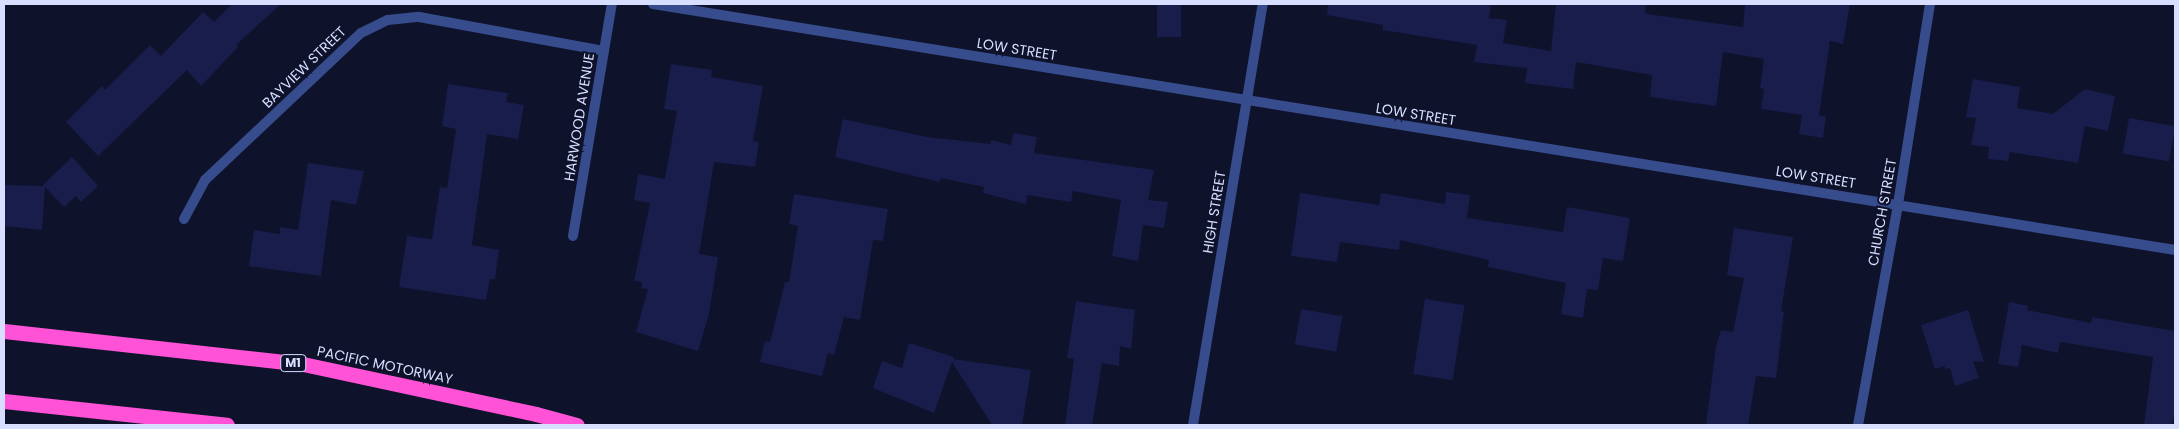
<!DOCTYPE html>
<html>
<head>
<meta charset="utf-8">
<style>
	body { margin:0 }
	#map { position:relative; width:2179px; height:429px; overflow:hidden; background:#0e122a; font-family:Poppins,sans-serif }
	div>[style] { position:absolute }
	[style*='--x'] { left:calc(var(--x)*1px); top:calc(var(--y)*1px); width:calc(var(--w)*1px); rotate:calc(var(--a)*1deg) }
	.building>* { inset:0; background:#191d4c; transform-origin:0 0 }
	.minor>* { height:10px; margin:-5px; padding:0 5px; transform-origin:5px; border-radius:5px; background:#364c8c }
	.motorway>* { height:15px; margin:-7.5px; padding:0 7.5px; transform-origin:7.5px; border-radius:7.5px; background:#ff52d7 }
	span { translate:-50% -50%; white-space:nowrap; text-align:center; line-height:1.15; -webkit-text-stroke:4px #0e122a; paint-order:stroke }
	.shield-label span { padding:1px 4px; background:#0e122a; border:1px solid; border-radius:4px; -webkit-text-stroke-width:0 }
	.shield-label { font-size:12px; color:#d7deff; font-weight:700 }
	.street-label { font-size:14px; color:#d7deff }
	.frame { position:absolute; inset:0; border:5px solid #d7deff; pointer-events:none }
</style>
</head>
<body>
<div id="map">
	<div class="building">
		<i style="clip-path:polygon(232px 4px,281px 4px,236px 45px,238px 47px,201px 86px,187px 70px,98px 156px,66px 122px,102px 86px,105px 90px,150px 45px,161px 56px,203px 12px,214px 22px)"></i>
		<i style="left:1157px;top:4px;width:24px;height:33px"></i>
		<i style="clip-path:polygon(1328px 4px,1491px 4px,1489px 18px,1507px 20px,1503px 43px,1551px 51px,1556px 4px,1646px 4px,1645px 12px,1647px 14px,1743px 27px,1745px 4px,1850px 4px,1843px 44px,1830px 41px,1819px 115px,1826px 117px,1823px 138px,1799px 134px,1802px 115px,1761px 109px,1764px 89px,1760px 88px,1764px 59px,1723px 52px,1716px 106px,1650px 97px,1652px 75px,1576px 62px,1573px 89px,1525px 83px,1527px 68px,1474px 62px,1477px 45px,1383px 30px,1383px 25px,1327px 15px)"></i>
		<i style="clip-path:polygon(671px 64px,712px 70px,711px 77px,763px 86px,753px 141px,759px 142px,755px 167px,714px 162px,699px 254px,718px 257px,709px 314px,698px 351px,636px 332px,648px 289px,641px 288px,642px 282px,634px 281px,650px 203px,634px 200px,638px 174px,665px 179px,677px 111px,664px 109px)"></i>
		<i style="clip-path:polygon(1973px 79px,2020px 87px,2017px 108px,2053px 114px,2085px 89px,2115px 96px,2108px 131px,2085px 126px,2078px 163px,2010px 152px,2008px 161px,1988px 159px,1989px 147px,1971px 145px,1976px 118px,1966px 117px)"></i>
		<i style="clip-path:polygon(448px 84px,508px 93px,506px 102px,524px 105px,518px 139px,487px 134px,472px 245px,499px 250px,495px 279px,490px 279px,486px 300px,399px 287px,407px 236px,432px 239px,440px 187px,447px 188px,456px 129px,442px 126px)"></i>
		<i style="left:2129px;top:118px;width:47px;height:36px;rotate:10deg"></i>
		<i style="clip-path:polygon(843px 119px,927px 137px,991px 144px,991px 140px,1011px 145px,1013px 133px,1037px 137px,1034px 153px,1154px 170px,1148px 200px,1168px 202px,1164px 228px,1143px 225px,1138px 261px,1112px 256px,1121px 200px,1073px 191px,1071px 202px,1027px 195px,1026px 204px,983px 193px,984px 187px,941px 178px,939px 182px,835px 157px)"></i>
		<i style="clip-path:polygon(72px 157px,98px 186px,81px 202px,76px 196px,64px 207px,45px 187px,42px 230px,4px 226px,4px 185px,44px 186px,43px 185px)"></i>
		<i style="clip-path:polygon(308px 163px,364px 171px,356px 205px,331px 200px,321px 276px,249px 266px,254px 230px,280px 234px,280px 227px,298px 230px)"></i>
		<i style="clip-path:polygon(1446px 192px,1470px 195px,1467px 218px,1563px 232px,1567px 207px,1630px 218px,1623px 261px,1603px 258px,1598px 290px,1587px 289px,1583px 318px,1561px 314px,1566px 283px,1488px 267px,1489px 260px,1400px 240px,1399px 250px,1340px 242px,1337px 262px,1291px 256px,1300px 193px,1379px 205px,1381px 193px,1445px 204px)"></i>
		<i style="clip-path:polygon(794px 194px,888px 209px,883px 241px,873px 240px,860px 320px,844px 317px,834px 355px,828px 353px,822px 376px,760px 362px,765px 341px,770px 342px,785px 282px,789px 282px,798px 226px,789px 224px)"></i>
		<i style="clip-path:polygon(1734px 228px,1793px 237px,1781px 311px,1784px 312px,1776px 378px,1756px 376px,1748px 425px,1706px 425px,1716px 347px,1721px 330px,1733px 332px,1744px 278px,1727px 275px)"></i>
		<i style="left:1425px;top:299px;width:40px;height:76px;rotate:9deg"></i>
		<i style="clip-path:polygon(1076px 301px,1135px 310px,1131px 349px,1120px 346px,1119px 366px,1102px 363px,1092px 425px,1065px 425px,1074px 359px,1067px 358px)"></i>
		<i style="clip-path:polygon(2009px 302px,2028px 306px,2027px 310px,2091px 323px,2092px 317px,2175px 331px,2175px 409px,2172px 425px,2144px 425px,2153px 357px,2060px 342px,2058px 353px,2022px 345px,2018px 367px,1998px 364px)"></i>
		<i style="left:1301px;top:309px;width:42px;height:36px;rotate:10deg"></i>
		<i style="clip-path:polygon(1968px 310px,1984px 362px,1973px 361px,1979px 378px,1955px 386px,1950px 368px,1946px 369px,1944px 366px,1935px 369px,1921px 325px)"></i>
		<i style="clip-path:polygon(909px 343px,954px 357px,953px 359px,1031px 370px,1022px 425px,992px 425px,952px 362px,934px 413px,873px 388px,882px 361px,902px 368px)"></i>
	</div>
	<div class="minor">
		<i style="--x:653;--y:4;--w:1542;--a:9.18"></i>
		<i style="--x:184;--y:219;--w:44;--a:-61.7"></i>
		<i style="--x:205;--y:180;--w:214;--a:-43.3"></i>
		<i style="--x:361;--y:33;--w:30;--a:-26"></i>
		<i style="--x:388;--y:20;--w:31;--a:-6"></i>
		<i style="--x:419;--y:17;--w:188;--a:10.4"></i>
		<i style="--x:573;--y:236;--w:235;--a:-80.5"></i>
		<i style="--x:1193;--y:425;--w:427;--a:-80.6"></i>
		<i style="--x:1858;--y:425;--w:225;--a:-79.7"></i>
		<i style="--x:1898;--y:204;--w:203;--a:-80.9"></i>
	</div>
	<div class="motorway">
		<i style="--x:4;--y:331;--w:301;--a:6.3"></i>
		<i style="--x:303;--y:364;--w:238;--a:12.1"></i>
		<i style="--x:536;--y:414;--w:42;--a:15"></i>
		<i style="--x:4;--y:401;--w:224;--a:6.1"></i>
	</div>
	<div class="shield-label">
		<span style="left:293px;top:363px">M1</span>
	</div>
	<div class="street-label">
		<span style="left:1017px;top:49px;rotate:9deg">LOW STREET</span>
		<span style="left:304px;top:67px;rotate:-44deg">BAYVIEW STREET</span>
		<span style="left:1416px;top:114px;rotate:9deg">LOW STREET</span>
		<span style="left:579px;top:117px;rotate:-81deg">HARWOOD AVENUE</span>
		<span style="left:1816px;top:177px;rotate:9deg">LOW STREET</span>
		<span style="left:1214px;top:212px;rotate:-81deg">HIGH STREET</span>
		<span style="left:1882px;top:212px;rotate:-80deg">CHURCH STREET</span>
		<span style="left:385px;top:365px;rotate:12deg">PACIFIC MOTORWAY</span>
	</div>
	<div class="frame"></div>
</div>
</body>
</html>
